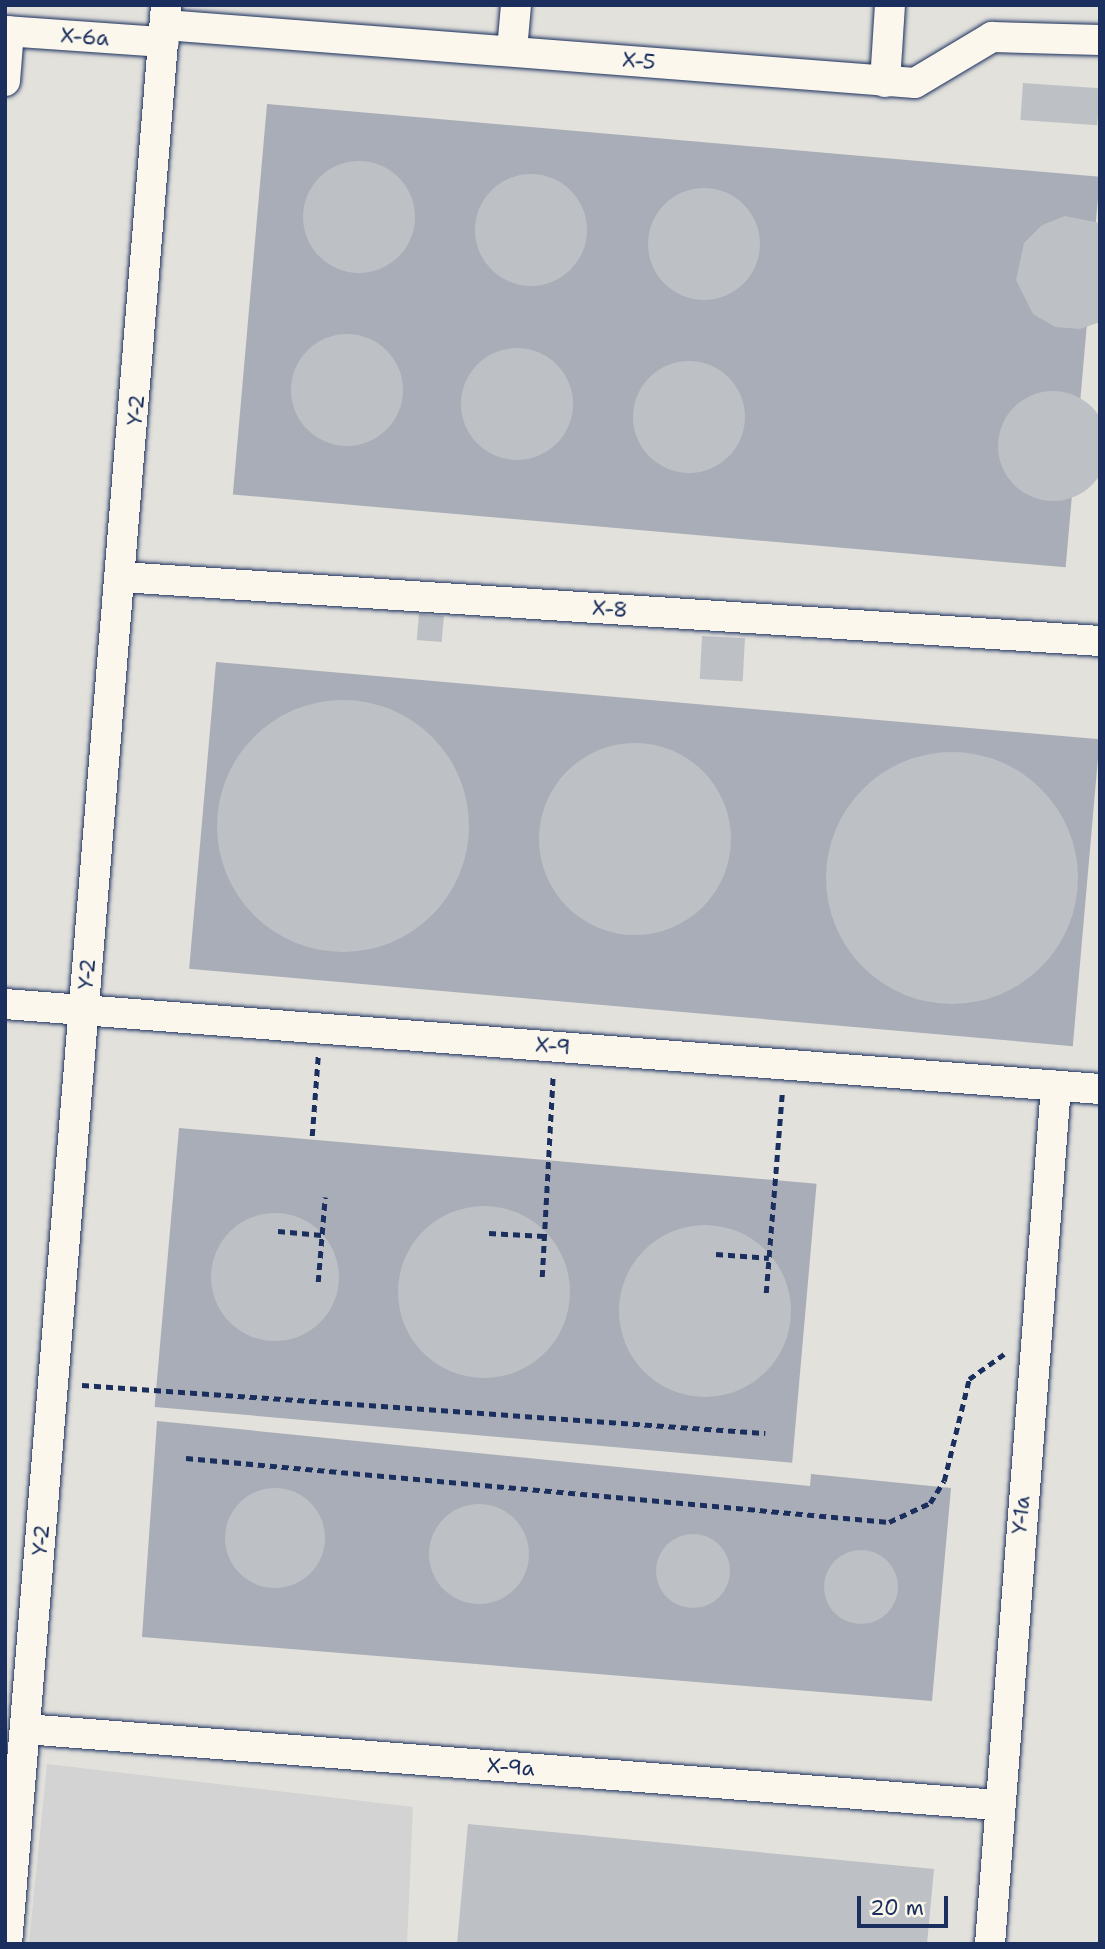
<!DOCTYPE html>
<html>
<head>
<meta charset="utf-8">
<style>
	body { margin:0 }
	#map { position:relative; width:1105px; height:1949px; overflow:hidden; background:#f2efe6; font-family:"Shantell Sans",sans-serif }
	div>[style] { position:absolute }
	[style*='--x'] { left:calc(var(--x)*1px); top:calc(var(--y)*1px); width:calc(var(--w)*1px); rotate:calc(var(--a)*1deg) }
	.built>* { inset:0; background:#e2e1dc; transform-origin:0 0 }
	.green>* { inset:0; background:#d2d3d2 }
	.water>* { inset:0; background:#a9adb7; transform-origin:0 0 }
	.building>* { inset:0; background:#bdc0c4; transform-origin:0 0 }
	.round { border-radius:50% }
	.path>* { height:4.5px; margin-top:-2.25px; transform-origin:0; background:repeating-linear-gradient(90deg,#1b2f5e 0 7px,transparent 0 12px) }
	.roads { filter:drop-shadow(0 0 2px #1b2f5e) drop-shadow(0 0 2px #1b2f5e) }
	.minor>* { height:30px; margin:-15px; padding:0 15px; transform-origin:15px; border-radius:15px; background:#fbf7ec }
	span { translate:-50% -50%; white-space:nowrap; text-align:center; line-height:1.15; -webkit-text-stroke:6px #fbf7ec; paint-order:stroke }
	.street-label { font-size:21px; color:#1b2f5e }
	.frame { position:absolute; inset:0; border:7px solid #1b2f5e; pointer-events:none }
	.scale { position:absolute; left:857px; top:1896px; width:91px; height:32px; box-sizing:border-box; border:4px solid #1b2f5e; border-top:0; padding-left:9px; font-size:21px; line-height:24px; white-space:nowrap; color:#1b2f5e; -webkit-text-stroke:5px #fbf7ec; paint-order:stroke }
</style>
</head>
<body>
<div id="map">
	<div class="built">
		<i style="left:5px;top:5px;width:1095px;height:1939px"></i>
	</div>
	<div class="green">
		<i style="clip-path:polygon(47px 1764px,413px 1807px,407px 1944px,29px 1944px)"></i>
	</div>
	<div class="water">
		<i style="left:267px;top:104px;width:836px;height:392px;rotate:5deg"></i>
		<i style="left:216px;top:662px;width:887px;height:308px;rotate:5deg"></i>
		<i style="left:179px;top:1128px;width:640px;height:280px;rotate:5deg"></i>
		<i style="clip-path:polygon(157px 1421px,810px 1486px,811px 1474px,951px 1488px,932px 1701px,142px 1637px)"></i>
	</div>
	<div class="building">
		<i style="left:1023px;top:83px;width:77px;height:37px;rotate:4deg"></i>
		<i class="round" style="left:303px;top:161px;width:112px;height:112px"></i>
		<i class="round" style="left:475px;top:174px;width:112px;height:112px"></i>
		<i class="round" style="left:648px;top:188px;width:112px;height:112px"></i>
		<i style="clip-path:polygon(1065px 216px,1100px 223px,1100px 322px,1080px 329px,1055px 327px,1033px 314px,1016px 280px,1024px 243px,1042px 225px)"></i>
		<i class="round" style="left:291px;top:334px;width:112px;height:112px"></i>
		<i class="round" style="left:461px;top:348px;width:112px;height:112px"></i>
		<i class="round" style="left:633px;top:361px;width:112px;height:112px"></i>
		<i class="round" style="left:998px;top:391px;width:110px;height:110px"></i>
		<i style="left:419px;top:614px;width:25px;height:26px;rotate:5deg"></i>
		<i style="left:702px;top:636px;width:43px;height:43px;rotate:3deg"></i>
		<i class="round" style="left:217px;top:700px;width:252px;height:252px"></i>
		<i class="round" style="left:539px;top:743px;width:192px;height:192px"></i>
		<i class="round" style="left:826px;top:752px;width:252px;height:252px"></i>
		<i class="round" style="left:398px;top:1206px;width:172px;height:172px"></i>
		<i class="round" style="left:211px;top:1213px;width:128px;height:128px"></i>
		<i class="round" style="left:619px;top:1225px;width:172px;height:172px"></i>
		<i class="round" style="left:225px;top:1488px;width:100px;height:100px"></i>
		<i class="round" style="left:429px;top:1504px;width:100px;height:100px"></i>
		<i class="round" style="left:656px;top:1534px;width:74px;height:74px"></i>
		<i class="round" style="left:824px;top:1550px;width:74px;height:74px"></i>
		<i style="clip-path:polygon(468px 1824px,934px 1869px,927px 1944px,457px 1944px)"></i>
	</div>
	<div class="path">
		<i style="--x:312;--y:1136;--w:80;--a:-85.7"></i>
		<i style="--x:278;--y:1231;--w:44;--a:5.2"></i>
		<i style="--x:489;--y:1233;--w:55;--a:3.1"></i>
		<i style="--x:716;--y:1254;--w:53;--a:4.3"></i>
		<i style="--x:542;--y:1277;--w:202;--a:-86.9"></i>
		<i style="--x:318;--y:1282;--w:85;--a:-85.3"></i>
		<i style="--x:766;--y:1293;--w:199;--a:-85.4"></i>
		<i style="--x:82;--y:1385;--w:685;--a:4.02"></i>
		<i style="--x:186;--y:1458;--w:706;--a:5.2"></i>
		<i style="--x:889;--y:1522;--w:45;--a:-24.9"></i>
		<i style="--x:930;--y:1503;--w:26;--a:-58"></i>
		<i style="--x:944;--y:1481;--w:105;--a:-76.2"></i>
		<i style="--x:969;--y:1379;--w:43;--a:-35.5"></i>
	</div>
	<div class="roads">
		<div class="minor">
			<i style="--x:165;--y:25;--w:752;--a:4.42"></i>
			<i style="--x:915;--y:83;--w:90;--a:-30.9"></i>
			<i style="--x:992;--y:37;--w:108;--a:1.6"></i>
			<i style="--x:5;--y:31;--w:159;--a:4"></i>
			<i style="--x:512;--y:50;--w:45;--a:-84.9"></i>
			<i style="--x:5;--y:81;--w:50;--a:-85.4"></i>
			<i style="--x:885;--y:82;--w:77;--a:-86.3"></i>
			<i style="--x:121;--y:577;--w:981;--a:3.74"></i>
			<i style="--x:5;--y:1004;--w:1098;--a:4.44"></i>
			<i style="--x:25;--y:1729;--w:975;--a:4.47"></i>
			<i style="--x:7;--y:1944;--w:1946;--a:-85.31"></i>
			<i style="--x:990;--y:1944;--w:861;--a:-85.6"></i>
		</div>
	</div>
	<div class="street-label">
		<span style="left:85px;top:37px;rotate:4deg">X-6a</span>
		<span style="left:639px;top:61px;rotate:5deg">X-5</span>
		<span style="left:136px;top:410px;rotate:-85deg">Y-2</span>
		<span style="left:610px;top:609px;rotate:4deg">X-8</span>
		<span style="left:87px;top:974px;rotate:-85deg">Y-2</span>
		<span style="left:553px;top:1046px;rotate:5deg">X-9</span>
		<span style="left:1021px;top:1515px;rotate:-85deg">Y-1a</span>
		<span style="left:41px;top:1540px;rotate:-85deg">Y-2</span>
		<span style="left:511px;top:1767px;rotate:4deg">X-9a</span>
	</div>
	<div class="frame"></div>
	<div class="scale">20 m</div>
</div>
</body>
</html>
